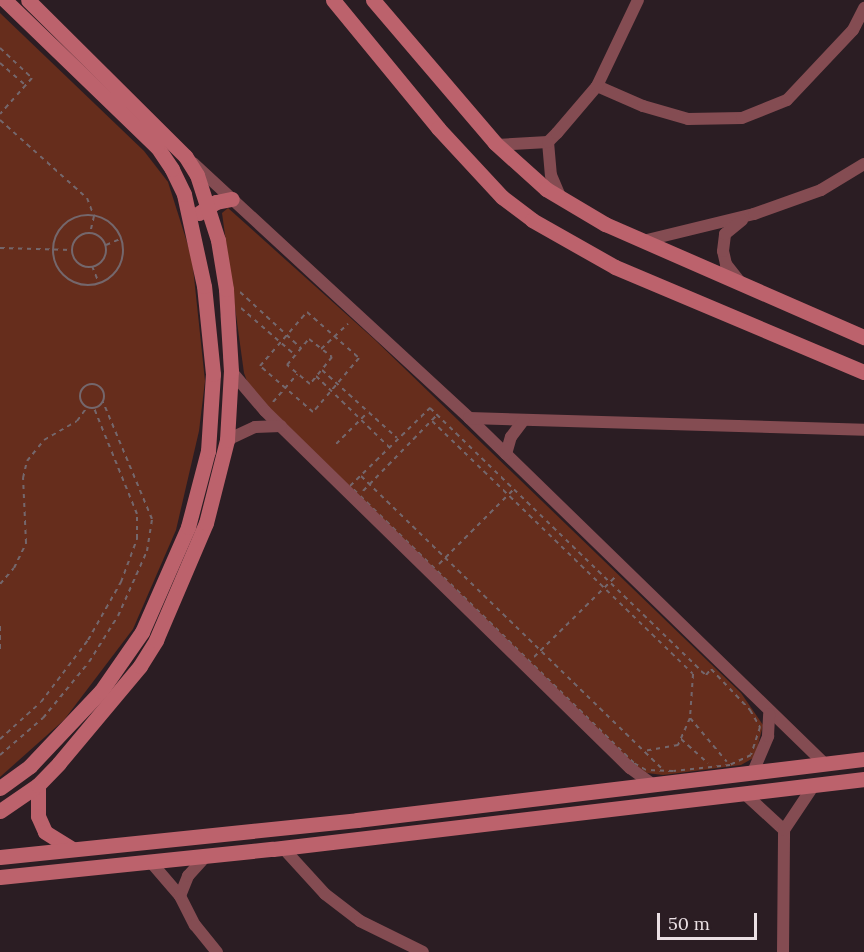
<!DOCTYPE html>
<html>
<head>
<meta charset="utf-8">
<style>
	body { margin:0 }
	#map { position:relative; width:864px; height:952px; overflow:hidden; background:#2b1d23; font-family:Lora,serif }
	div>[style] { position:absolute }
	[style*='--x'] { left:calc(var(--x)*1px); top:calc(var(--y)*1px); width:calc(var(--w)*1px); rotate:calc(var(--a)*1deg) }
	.green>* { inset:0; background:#662d1c }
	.path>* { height:2px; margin-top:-1px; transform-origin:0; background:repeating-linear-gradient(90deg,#74676c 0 4.5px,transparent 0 9px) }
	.path>.ring { margin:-1px; padding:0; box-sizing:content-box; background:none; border:2px solid #74676c; border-radius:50% }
	.street>* { height:12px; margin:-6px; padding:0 6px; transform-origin:6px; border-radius:6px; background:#844c52 }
	.secondary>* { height:15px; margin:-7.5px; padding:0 7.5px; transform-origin:7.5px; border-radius:7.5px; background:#bc626c }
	span { translate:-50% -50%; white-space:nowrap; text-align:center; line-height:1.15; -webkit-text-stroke:4.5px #2b1d23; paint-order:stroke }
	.scale { position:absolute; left:657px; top:913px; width:100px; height:27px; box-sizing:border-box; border:3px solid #ebe0e4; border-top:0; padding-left:8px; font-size:18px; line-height:21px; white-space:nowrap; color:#ebe0e4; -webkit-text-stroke:4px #2b1d23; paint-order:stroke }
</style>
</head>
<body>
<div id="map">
	<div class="green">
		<i style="clip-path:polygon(0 13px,144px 151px,168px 182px,192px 258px,205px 381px,199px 431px,176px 530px,133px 629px,64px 720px,0 777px)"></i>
		<i style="clip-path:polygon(228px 208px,374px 339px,741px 693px,763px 725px,755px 757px,741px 765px,663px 775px,647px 773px,633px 765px,251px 392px,244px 373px,222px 213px)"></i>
	</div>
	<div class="path">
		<i style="--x:0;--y:48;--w:44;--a:43.2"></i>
		<i style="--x:32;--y:78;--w:48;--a:131.6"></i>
		<i style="--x:0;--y:63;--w:33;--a:41"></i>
		<i style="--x:0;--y:120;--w:117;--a:41.9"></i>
		<i style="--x:87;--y:198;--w:19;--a:69"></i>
		<i style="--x:94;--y:216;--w:17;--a:103"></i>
		<i class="ring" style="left:53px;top:215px;width:68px;height:68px"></i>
		<i class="ring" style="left:72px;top:233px;width:32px;height:32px"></i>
		<i style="--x:106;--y:245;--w:15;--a:-23"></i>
		<i style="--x:0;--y:248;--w:72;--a:1.6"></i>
		<i style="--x:92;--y:266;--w:18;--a:68"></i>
		<i style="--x:240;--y:292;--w:83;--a:42.6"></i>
		<i style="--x:241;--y:308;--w:72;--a:41"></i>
		<i style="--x:307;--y:312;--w:69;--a:41.5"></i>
		<i style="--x:359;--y:358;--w:71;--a:130.4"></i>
		<i style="--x:313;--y:412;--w:70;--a:-139"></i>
		<i style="--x:260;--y:366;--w:72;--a:-49"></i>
		<i style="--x:309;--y:339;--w:29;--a:38"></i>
		<i style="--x:332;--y:357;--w:35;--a:129"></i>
		<i style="--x:310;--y:384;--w:30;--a:-140"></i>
		<i style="--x:287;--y:365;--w:34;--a:-50"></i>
		<i style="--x:321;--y:349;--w:37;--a:-43"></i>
		<i style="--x:322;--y:370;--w:101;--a:42.2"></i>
		<i style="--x:316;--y:376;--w:102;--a:44.2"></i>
		<i class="ring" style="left:80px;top:384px;width:22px;height:22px"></i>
		<i style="--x:273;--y:402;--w:37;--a:-49"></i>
		<i style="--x:430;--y:408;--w:378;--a:44.1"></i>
		<i style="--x:701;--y:671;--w:6;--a:39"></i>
		<i style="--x:706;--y:675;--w:8;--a:-50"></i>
		<i style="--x:711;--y:669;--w:57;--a:46.4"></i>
		<i style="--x:750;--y:710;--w:20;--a:60"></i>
		<i style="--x:760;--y:727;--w:29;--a:108"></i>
		<i style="--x:751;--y:755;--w:23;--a:155"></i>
		<i style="--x:730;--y:765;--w:57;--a:174"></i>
		<i style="--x:673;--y:771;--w:27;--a:-178"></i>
		<i style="--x:646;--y:770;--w:14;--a:-150"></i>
		<i style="--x:634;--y:763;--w:397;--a:-135.7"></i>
		<i style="--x:350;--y:486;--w:112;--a:-44.3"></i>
		<i style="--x:432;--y:421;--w:363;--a:44.1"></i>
		<i style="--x:693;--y:674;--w:44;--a:93.9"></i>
		<i style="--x:690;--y:718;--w:30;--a:114"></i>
		<i style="--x:678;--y:745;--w:35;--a:170"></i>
		<i style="--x:336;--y:444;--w:45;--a:-45"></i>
		<i style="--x:361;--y:476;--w:420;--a:44.2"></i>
		<i style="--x:363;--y:491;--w:106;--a:-45.8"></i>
		<i style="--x:439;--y:564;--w:105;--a:-45"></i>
		<i style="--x:0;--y:584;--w:21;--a:-49"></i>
		<i style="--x:14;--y:568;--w:28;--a:-64"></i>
		<i style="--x:26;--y:543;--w:65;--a:-92.6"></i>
		<i style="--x:23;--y:478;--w:17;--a:-77"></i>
		<i style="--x:27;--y:461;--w:27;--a:-51"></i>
		<i style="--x:44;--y:440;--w:38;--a:-30"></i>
		<i style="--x:77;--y:421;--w:17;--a:-54"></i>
		<i style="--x:0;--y:626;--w:25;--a:90"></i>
		<i style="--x:534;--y:657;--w:114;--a:-44.6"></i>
		<i style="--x:690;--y:718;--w:57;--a:49.9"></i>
		<i style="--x:0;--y:739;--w:55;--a:-42.1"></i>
		<i style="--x:41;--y:702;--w:78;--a:-52.8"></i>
		<i style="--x:88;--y:640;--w:67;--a:-60.4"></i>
		<i style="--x:121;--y:582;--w:46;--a:-69.6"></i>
		<i style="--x:137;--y:539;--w:25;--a:-90"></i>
		<i style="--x:137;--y:514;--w:114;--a:-112.1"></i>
		<i style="--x:681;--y:739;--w:36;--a:42"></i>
		<i style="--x:0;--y:755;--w:57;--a:-40.7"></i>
		<i style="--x:43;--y:718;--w:72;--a:-50.6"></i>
		<i style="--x:89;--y:662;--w:54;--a:-57.8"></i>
		<i style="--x:118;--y:616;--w:71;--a:-66"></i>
		<i style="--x:147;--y:551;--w:32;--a:-81"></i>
		<i style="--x:152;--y:519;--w:127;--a:-112.7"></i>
	</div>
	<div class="street">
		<i style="--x:597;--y:86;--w:50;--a:23.5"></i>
		<i style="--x:643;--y:106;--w:47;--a:16.1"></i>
		<i style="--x:688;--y:119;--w:54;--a:-1.1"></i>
		<i style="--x:742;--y:118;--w:48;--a:-21.8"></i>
		<i style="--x:787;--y:100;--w:96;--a:-46.7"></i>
		<i style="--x:853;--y:30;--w:25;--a:-63"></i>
		<i style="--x:548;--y:142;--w:33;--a:85"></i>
		<i style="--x:551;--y:175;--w:25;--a:67"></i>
		<i style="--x:497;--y:145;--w:51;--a:-3.4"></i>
		<i style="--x:548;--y:142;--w:13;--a:-45"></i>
		<i style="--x:557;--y:133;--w:62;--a:-49.6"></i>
		<i style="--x:597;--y:86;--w:95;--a:-64.5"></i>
		<i style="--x:193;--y:163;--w:376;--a:42.7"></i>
		<i style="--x:469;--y:418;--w:495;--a:44.2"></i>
		<i style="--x:643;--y:241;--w:114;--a:-13.7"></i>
		<i style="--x:754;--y:214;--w:71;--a:-19.7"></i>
		<i style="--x:821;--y:190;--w:50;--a:-31.2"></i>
		<i style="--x:740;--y:282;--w:23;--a:-128"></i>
		<i style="--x:726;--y:264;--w:13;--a:-103"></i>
		<i style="--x:723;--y:251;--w:17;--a:-83"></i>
		<i style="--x:725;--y:234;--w:22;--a:-39"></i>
		<i style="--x:231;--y:371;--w:52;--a:49.6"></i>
		<i style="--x:265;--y:411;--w:511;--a:44.37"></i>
		<i style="--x:630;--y:768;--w:27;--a:36"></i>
		<i style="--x:469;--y:418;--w:395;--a:1.7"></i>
		<i style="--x:227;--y:440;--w:31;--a:-25"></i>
		<i style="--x:255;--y:427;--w:26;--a:-2"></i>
		<i style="--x:506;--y:454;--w:18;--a:-74"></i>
		<i style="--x:511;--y:437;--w:21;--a:-53"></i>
		<i style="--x:753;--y:772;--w:39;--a:-67"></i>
		<i style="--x:768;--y:736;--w:22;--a:-87"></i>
		<i style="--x:745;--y:794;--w:53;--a:42.7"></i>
		<i style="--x:283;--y:848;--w:62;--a:47.6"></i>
		<i style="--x:325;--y:894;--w:44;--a:37.6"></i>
		<i style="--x:360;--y:921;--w:70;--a:26.2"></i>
		<i style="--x:150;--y:861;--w:46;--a:49.4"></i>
		<i style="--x:180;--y:896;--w:22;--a:-68"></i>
		<i style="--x:188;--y:876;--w:28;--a:-48"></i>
		<i style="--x:180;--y:896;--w:33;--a:63"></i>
		<i style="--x:195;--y:925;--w:35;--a:51"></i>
		<i style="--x:783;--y:952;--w:122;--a:-89.5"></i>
		<i style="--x:784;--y:830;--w:54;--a:-56.3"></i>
	</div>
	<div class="secondary">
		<i style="--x:333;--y:0;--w:166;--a:50.6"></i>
		<i style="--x:438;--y:128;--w:94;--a:47.2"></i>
		<i style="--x:502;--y:197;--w:38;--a:37"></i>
		<i style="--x:532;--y:220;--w:95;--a:29.5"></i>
		<i style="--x:615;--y:267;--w:270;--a:22.9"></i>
		<i style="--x:373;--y:0;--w:188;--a:49.5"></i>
		<i style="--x:495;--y:143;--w:69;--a:42"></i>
		<i style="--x:546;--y:189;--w:69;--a:30.7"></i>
		<i style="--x:605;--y:224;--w:283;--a:23.6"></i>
		<i style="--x:199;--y:213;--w:20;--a:-33"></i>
		<i style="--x:216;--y:202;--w:16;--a:-11"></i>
		<i style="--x:38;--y:785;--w:31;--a:90"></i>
		<i style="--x:38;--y:816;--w:17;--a:66"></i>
		<i style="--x:45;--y:832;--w:32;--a:32"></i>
		<i style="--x:0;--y:788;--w:37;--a:-36"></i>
		<i style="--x:30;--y:766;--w:103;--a:-46.6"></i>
		<i style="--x:101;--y:691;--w:72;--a:-55.2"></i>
		<i style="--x:142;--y:632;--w:115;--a:-66.3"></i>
		<i style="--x:188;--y:527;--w:79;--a:-75.3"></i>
		<i style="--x:208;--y:451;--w:77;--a:-86.3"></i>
		<i style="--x:213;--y:374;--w:88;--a:-95.8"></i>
		<i style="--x:204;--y:286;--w:94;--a:-102.3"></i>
		<i style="--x:184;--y:194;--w:28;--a:-116"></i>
		<i style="--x:172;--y:169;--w:27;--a:-124"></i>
		<i style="--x:157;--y:147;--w:211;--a:-136"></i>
		<i style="--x:0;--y:811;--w:46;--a:-34.4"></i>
		<i style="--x:38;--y:785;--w:30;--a:-46"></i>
		<i style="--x:59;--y:763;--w:126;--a:-50.1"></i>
		<i style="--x:140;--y:666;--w:31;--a:-58"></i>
		<i style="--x:156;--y:640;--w:127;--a:-66.9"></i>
		<i style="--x:206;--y:523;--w:86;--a:-75.8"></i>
		<i style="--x:227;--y:440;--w:69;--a:-86.7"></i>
		<i style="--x:231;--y:371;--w:82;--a:-93.5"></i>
		<i style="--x:226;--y:289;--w:50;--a:-99.3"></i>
		<i style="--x:218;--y:240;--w:68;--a:-107.9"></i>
		<i style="--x:197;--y:175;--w:22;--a:-122"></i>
		<i style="--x:185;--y:156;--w:221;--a:-135.2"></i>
		<i style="--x:0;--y:857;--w:359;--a:-5.9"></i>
		<i style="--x:357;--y:820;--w:511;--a:-6.86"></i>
		<i style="--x:0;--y:877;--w:274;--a:-5.9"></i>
		<i style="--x:273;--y:849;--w:595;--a:-6.75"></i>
	</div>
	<div class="scale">50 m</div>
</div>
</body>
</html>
